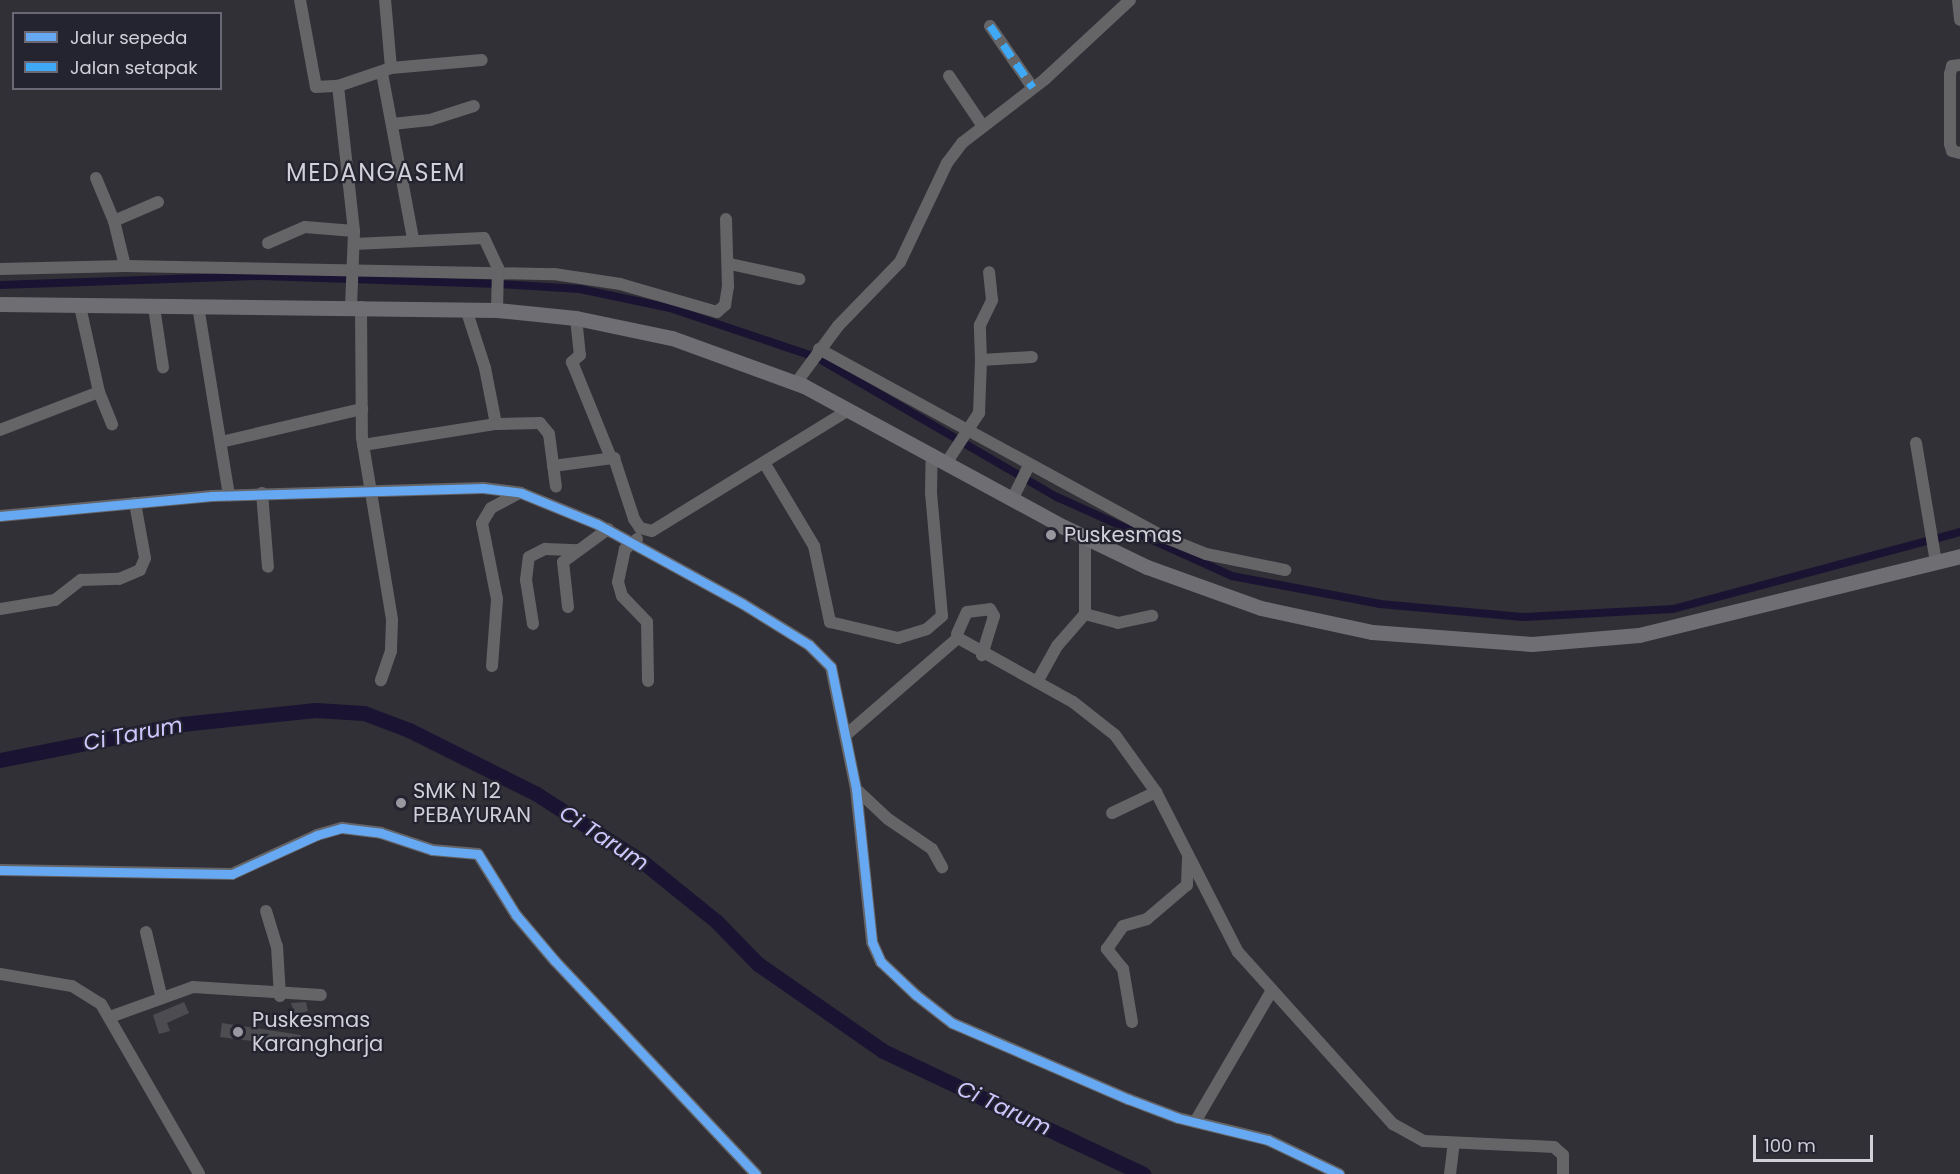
<!DOCTYPE html>
<html>
<head>
<meta charset="utf-8">
<style>
	body { margin:0 }
	#map { position:relative; width:1960px; height:1174px; overflow:hidden; background:#313037; font-family:Poppins,sans-serif }
	div>[style] { position:absolute }
	[style*='--x'] { left:calc(var(--x)*1px); top:calc(var(--y)*1px); width:calc(var(--w)*1px); rotate:calc(var(--a)*1deg) }
	.canal>* { height:8px; margin:-4px; padding:0 4px; transform-origin:4px; border-radius:4px; background:#1a1432 }
	.river>* { height:15px; margin:-7.5px; padding:0 7.5px; transform-origin:7.5px; border-radius:7.5px; background:#1a1432 }
	.building>* { inset:0; background:#4c4c51 }
	.minor>* { height:12px; margin:-6px; padding:0 6px; transform-origin:6px; border-radius:6px; background:#656467 }
	.major>* { height:15px; margin:-7.5px; padding:0 7.5px; transform-origin:7.5px; border-radius:7.5px; background:#6f6e73 }
	.quiet>* { height:8px; margin-top:-4px; transform-origin:0; background:repeating-linear-gradient(90deg,#3fa9f5 0 15px,transparent 0 23px) }
	.cycleway>* { height:9px; margin:-4.5px; padding:0 4.5px; transform-origin:4.5px; border-radius:4.5px; background:#66a8f1 }
	.dots>* { width:16px; height:16px; translate:-50% -50%; box-sizing:border-box; border:3px solid #242330; border-radius:50% }
	span { translate:-50% -50%; white-space:nowrap; text-align:center; line-height:1.15; -webkit-text-stroke:4.5px #242330; paint-order:stroke }
	.poi-label { font-size:21px; color:#d1d0d9 }
	.left { translate:0 -50%; text-align:left }
	.water-label { font-size:22px; color:#cdc7fd; font-style:italic }
	.quarter-label { font-size:24px; color:#d1d0d9; letter-spacing:1.5px }
	.legend { position:absolute; left:12px; top:12px; width:210px; height:78px; box-sizing:border-box; background:#242330; border:2px solid #696874; margin:0; padding:8px 10px; list-style:none; font-size:18px; color:#d1d0d9 }
	.legend li { display:flex; align-items:center; gap:12px; height:30px }
	.legend b { width:30px; border:2px solid #696874 }
	.scale { position:absolute; left:1753px; top:1135px; width:120px; height:27px; box-sizing:border-box; border:3px solid #d1d0d9; border-top:0; padding-left:8px; font-size:18px; line-height:21px; white-space:nowrap; color:#d1d0d9; -webkit-text-stroke:4px #242330; paint-order:stroke }
</style>
</head>
<body>
<div id="map">
	<div class="canal">
		<i style="--x:0;--y:285;--w:261;--a:-2"></i>
		<i style="--x:261;--y:276;--w:238;--a:1.9"></i>
		<i style="--x:499;--y:284;--w:81;--a:3.5"></i>
		<i style="--x:580;--y:289;--w:92;--a:11.9"></i>
		<i style="--x:670;--y:308;--w:154;--a:18.6"></i>
		<i style="--x:816;--y:357;--w:279;--a:30.2"></i>
		<i style="--x:1057;--y:497;--w:192;--a:24.3"></i>
		<i style="--x:1232;--y:576;--w:151;--a:10.7"></i>
		<i style="--x:1380;--y:604;--w:143;--a:5.2"></i>
		<i style="--x:1522;--y:617;--w:151;--a:-3"></i>
		<i style="--x:1673;--y:609;--w:297;--a:-15"></i>
	</div>
	<div class="river">
		<i style="--x:0;--y:760;--w:186;--a:-11.2"></i>
		<i style="--x:182;--y:724;--w:134;--a:-6"></i>
		<i style="--x:315;--y:710;--w:49;--a:3.5"></i>
		<i style="--x:364;--y:713;--w:48;--a:20.7"></i>
		<i style="--x:409;--y:730;--w:141;--a:26.6"></i>
		<i style="--x:535;--y:793;--w:128;--a:32.6"></i>
		<i style="--x:643;--y:862;--w:95;--a:39"></i>
		<i style="--x:717;--y:922;--w:59;--a:45.7"></i>
		<i style="--x:758;--y:964;--w:152;--a:34.8"></i>
		<i style="--x:883;--y:1051;--w:288;--a:25.3"></i>
	</div>
	<div class="building">
		<i style="clip-path:polygon(184px 1002px,189px 1013px,167px 1023px,170px 1031px,159px 1034px,153px 1015px)"></i>
		<i style="clip-path:polygon(306px 1002px,308px 1011px,295px 1015px,291px 1003px)"></i>
		<i style="clip-path:polygon(222px 1023px,301px 1035px,300px 1047px,220px 1037px)"></i>
	</div>
	<div class="minor">
		<i style="--x:300;--y:0;--w:88;--a:79.6"></i>
		<i style="--x:316;--y:87;--w:22;--a:-3"></i>
		<i style="--x:1958;--y:0;--w:20;--a:84"></i>
		<i style="--x:990;--y:26;--w:75;--a:55.3"></i>
		<i style="--x:1960;--y:65;--w:8;--a:173"></i>
		<i style="--x:1952;--y:66;--w:8;--a:104"></i>
		<i style="--x:1950;--y:74;--w:70;--a:90"></i>
		<i style="--x:1950;--y:144;--w:7;--a:74"></i>
		<i style="--x:1952;--y:151;--w:8;--a:14"></i>
		<i style="--x:391;--y:68;--w:91;--a:-5"></i>
		<i style="--x:382;--y:73;--w:169;--a:79.4"></i>
		<i style="--x:949;--y:76;--w:59;--a:56"></i>
		<i style="--x:392;--y:124;--w:38;--a:-6"></i>
		<i style="--x:430;--y:120;--w:46;--a:-17.7"></i>
		<i style="--x:96;--y:178;--w:47;--a:67.3"></i>
		<i style="--x:158;--y:202;--w:48;--a:156.6"></i>
		<i style="--x:114;--y:221;--w:46;--a:76.3"></i>
		<i style="--x:125;--y:266;--w:429;--a:1.1"></i>
		<i style="--x:554;--y:274;--w:67;--a:8.6"></i>
		<i style="--x:620;--y:284;--w:101;--a:16.1"></i>
		<i style="--x:717;--y:312;--w:11;--a:-41"></i>
		<i style="--x:725;--y:305;--w:18;--a:-81"></i>
		<i style="--x:728;--y:287;--w:68;--a:-91.7"></i>
		<i style="--x:268;--y:243;--w:40;--a:-23.4"></i>
		<i style="--x:305;--y:227;--w:49;--a:4.7"></i>
		<i style="--x:354;--y:244;--w:130;--a:-2.6"></i>
		<i style="--x:484;--y:238;--w:33;--a:65"></i>
		<i style="--x:498;--y:268;--w:42;--a:91.4"></i>
		<i style="--x:730;--y:264;--w:71;--a:12.3"></i>
		<i style="--x:0;--y:269;--w:125;--a:-1.4"></i>
		<i style="--x:198;--y:306;--w:192;--a:80.7"></i>
		<i style="--x:154;--y:307;--w:61;--a:81.5"></i>
		<i style="--x:351;--y:307;--w:76;--a:-87.7"></i>
		<i style="--x:354;--y:231;--w:146;--a:-96.3"></i>
		<i style="--x:338;--y:86;--w:56;--a:-18.8"></i>
		<i style="--x:391;--y:68;--w:68;--a:-95"></i>
		<i style="--x:361;--y:307;--w:131;--a:89.6"></i>
		<i style="--x:362;--y:438;--w:184;--a:80.6"></i>
		<i style="--x:392;--y:620;--w:31;--a:92"></i>
		<i style="--x:391;--y:651;--w:31;--a:109"></i>
		<i style="--x:466;--y:309;--w:62;--a:72.1"></i>
		<i style="--x:485;--y:368;--w:57;--a:78.9"></i>
		<i style="--x:576;--y:318;--w:37;--a:84"></i>
		<i style="--x:580;--y:355;--w:11;--a:139"></i>
		<i style="--x:572;--y:362;--w:104;--a:67.9"></i>
		<i style="--x:819;--y:349;--w:393;--a:28.6"></i>
		<i style="--x:1164;--y:537;--w:45;--a:22"></i>
		<i style="--x:1206;--y:554;--w:81;--a:11.4"></i>
		<i style="--x:981;--y:360;--w:35;--a:-92"></i>
		<i style="--x:980;--y:325;--w:28;--a:-64"></i>
		<i style="--x:992;--y:300;--w:28;--a:-96"></i>
		<i style="--x:796;--y:383;--w:71;--a:-53.6"></i>
		<i style="--x:838;--y:326;--w:89;--a:-45.9"></i>
		<i style="--x:900;--y:262;--w:110;--a:-64.6"></i>
		<i style="--x:947;--y:163;--w:25;--a:-53"></i>
		<i style="--x:962;--y:143;--w:105;--a:-37.6"></i>
		<i style="--x:1045;--y:79;--w:116;--a:-42.9"></i>
		<i style="--x:99;--y:392;--w:35;--a:68"></i>
		<i style="--x:0;--y:430;--w:106;--a:-21"></i>
		<i style="--x:99;--y:392;--w:88;--a:-102.5"></i>
		<i style="--x:221;--y:442;--w:145;--a:-13.2"></i>
		<i style="--x:1916;--y:443;--w:121;--a:80.5"></i>
		<i style="--x:363;--y:445;--w:135;--a:-9"></i>
		<i style="--x:496;--y:424;--w:44;--a:-1.3"></i>
		<i style="--x:540;--y:423;--w:14;--a:51"></i>
		<i style="--x:549;--y:434;--w:53;--a:82.5"></i>
		<i style="--x:947;--y:462;--w:59;--a:-56.9"></i>
		<i style="--x:979;--y:413;--w:53;--a:-87.8"></i>
		<i style="--x:981;--y:360;--w:51;--a:-3.4"></i>
		<i style="--x:765;--y:464;--w:96;--a:59.1"></i>
		<i style="--x:814;--y:546;--w:78;--a:78.1"></i>
		<i style="--x:830;--y:622;--w:70;--a:13.2"></i>
		<i style="--x:898;--y:638;--w:30;--a:-17"></i>
		<i style="--x:927;--y:629;--w:20;--a:-41"></i>
		<i style="--x:942;--y:616;--w:123;--a:-95.1"></i>
		<i style="--x:931;--y:493;--w:39;--a:-89"></i>
		<i style="--x:553;--y:466;--w:62;--a:-7.5"></i>
		<i style="--x:614;--y:458;--w:64;--a:71.8"></i>
		<i style="--x:634;--y:519;--w:11;--a:56"></i>
		<i style="--x:640;--y:528;--w:12;--a:14"></i>
		<i style="--x:652;--y:531;--w:231;--a:-31.6"></i>
		<i style="--x:262;--y:493;--w:74;--a:85.4"></i>
		<i style="--x:1013;--y:498;--w:37;--a:-64"></i>
		<i style="--x:0;--y:516;--w:213;--a:-5.4"></i>
		<i style="--x:212;--y:496;--w:271;--a:-1.7"></i>
		<i style="--x:483;--y:488;--w:38;--a:7"></i>
		<i style="--x:521;--y:493;--w:82;--a:22.2"></i>
		<i style="--x:597;--y:524;--w:166;--a:28.7"></i>
		<i style="--x:743;--y:604;--w:78;--a:31.8"></i>
		<i style="--x:809;--y:645;--w:31;--a:45"></i>
		<i style="--x:831;--y:667;--w:125;--a:78.4"></i>
		<i style="--x:856;--y:789;--w:154;--a:84"></i>
		<i style="--x:872;--y:942;--w:22;--a:66"></i>
		<i style="--x:881;--y:962;--w:48;--a:43.3"></i>
		<i style="--x:916;--y:995;--w:46;--a:37.9"></i>
		<i style="--x:952;--y:1023;--w:192;--a:23.4"></i>
		<i style="--x:1128;--y:1099;--w:53;--a:20.8"></i>
		<i style="--x:1178;--y:1118;--w:93;--a:13.7"></i>
		<i style="--x:1268;--y:1140;--w:79;--a:25.6"></i>
		<i style="--x:637;--y:539;--w:16;--a:140"></i>
		<i style="--x:625;--y:549;--w:34;--a:102"></i>
		<i style="--x:618;--y:582;--w:15;--a:74"></i>
		<i style="--x:622;--y:596;--w:36;--a:46"></i>
		<i style="--x:647;--y:622;--w:59;--a:89"></i>
		<i style="--x:568;--y:607;--w:45;--a:-96.3"></i>
		<i style="--x:563;--y:562;--w:56;--a:-36.3"></i>
		<i style="--x:0;--y:609;--w:56;--a:-9.3"></i>
		<i style="--x:55;--y:600;--w:33;--a:-38"></i>
		<i style="--x:81;--y:580;--w:38;--a:-2"></i>
		<i style="--x:119;--y:579;--w:23;--a:-23"></i>
		<i style="--x:140;--y:570;--w:13;--a:-67"></i>
		<i style="--x:145;--y:558;--w:56;--a:-100.3"></i>
		<i style="--x:1085;--y:614;--w:34;--a:15"></i>
		<i style="--x:1118;--y:623;--w:35;--a:-12"></i>
		<i style="--x:533;--y:624;--w:45;--a:-99"></i>
		<i style="--x:526;--y:580;--w:23;--a:-83"></i>
		<i style="--x:529;--y:557;--w:18;--a:-27"></i>
		<i style="--x:545;--y:549;--w:33;--a:2"></i>
		<i style="--x:957;--y:634;--w:24;--a:-66"></i>
		<i style="--x:967;--y:612;--w:23;--a:-7"></i>
		<i style="--x:990;--y:609;--w:8;--a:60"></i>
		<i style="--x:994;--y:616;--w:41;--a:107.1"></i>
		<i style="--x:492;--y:666;--w:67;--a:-85.7"></i>
		<i style="--x:497;--y:599;--w:77;--a:-101.2"></i>
		<i style="--x:482;--y:523;--w:17;--a:-59"></i>
		<i style="--x:491;--y:508;--w:32;--a:-28"></i>
		<i style="--x:1037;--y:682;--w:41;--a:-60.9"></i>
		<i style="--x:1057;--y:646;--w:43;--a:-48.8"></i>
		<i style="--x:1085;--y:614;--w:75;--a:-90"></i>
		<i style="--x:847;--y:734;--w:147;--a:-40.9"></i>
		<i style="--x:958;--y:638;--w:132;--a:29.1"></i>
		<i style="--x:1073;--y:702;--w:53;--a:38.2"></i>
		<i style="--x:1115;--y:735;--w:70;--a:54.3"></i>
		<i style="--x:1156;--y:792;--w:180;--a:62.9"></i>
		<i style="--x:1238;--y:952;--w:232;--a:48"></i>
		<i style="--x:1393;--y:1124;--w:35;--a:29"></i>
		<i style="--x:1424;--y:1141;--w:130;--a:2.6"></i>
		<i style="--x:1554;--y:1147;--w:12;--a:42"></i>
		<i style="--x:1563;--y:1155;--w:19;--a:90"></i>
		<i style="--x:856;--y:789;--w:44;--a:43.2"></i>
		<i style="--x:888;--y:819;--w:53;--a:34.3"></i>
		<i style="--x:932;--y:849;--w:21;--a:61"></i>
		<i style="--x:1112;--y:813;--w:49;--a:-25.5"></i>
		<i style="--x:0;--y:870;--w:232;--a:1"></i>
		<i style="--x:232;--y:874;--w:94;--a:-24.6"></i>
		<i style="--x:317;--y:835;--w:26;--a:-16"></i>
		<i style="--x:342;--y:828;--w:39;--a:7"></i>
		<i style="--x:381;--y:833;--w:54;--a:18.4"></i>
		<i style="--x:432;--y:850;--w:46;--a:5"></i>
		<i style="--x:478;--y:854;--w:72;--a:58.1"></i>
		<i style="--x:516;--y:915;--w:60;--a:49.7"></i>
		<i style="--x:555;--y:961;--w:293;--a:46.7"></i>
		<i style="--x:266;--y:911;--w:37;--a:73"></i>
		<i style="--x:277;--y:946;--w:50;--a:86.6"></i>
		<i style="--x:146;--y:932;--w:65;--a:76.6"></i>
		<i style="--x:0;--y:974;--w:73;--a:9.5"></i>
		<i style="--x:72;--y:986;--w:34;--a:32"></i>
		<i style="--x:101;--y:1004;--w:196;--a:60"></i>
		<i style="--x:110;--y:1017;--w:88;--a:-19.9"></i>
		<i style="--x:193;--y:987;--w:128;--a:3.6"></i>
		<i style="--x:1132;--y:1022;--w:54;--a:-99.6"></i>
		<i style="--x:1123;--y:969;--w:26;--a:-129"></i>
		<i style="--x:1107;--y:949;--w:28;--a:-55"></i>
		<i style="--x:1123;--y:926;--w:25;--a:-16"></i>
		<i style="--x:1147;--y:919;--w:52;--a:-40.4"></i>
		<i style="--x:1187;--y:885;--w:27;--a:-88"></i>
		<i style="--x:1195;--y:1122;--w:153;--a:-59.7"></i>
		<i style="--x:1450;--y:1174;--w:31;--a:-83"></i>
	</div>
	<div class="major">
		<i style="--x:0;--y:304;--w:497;--a:0.7"></i>
		<i style="--x:497;--y:310;--w:79;--a:5.8"></i>
		<i style="--x:576;--y:318;--w:98;--a:11.8"></i>
		<i style="--x:672;--y:338;--w:140;--a:20"></i>
		<i style="--x:804;--y:386;--w:296;--a:28.5"></i>
		<i style="--x:1064;--y:527;--w:92;--a:25.7"></i>
		<i style="--x:1147;--y:567;--w:121;--a:19.8"></i>
		<i style="--x:1261;--y:608;--w:114;--a:12.2"></i>
		<i style="--x:1372;--y:632;--w:160;--a:4.3"></i>
		<i style="--x:1532;--y:644;--w:107;--a:-4.8"></i>
		<i style="--x:1639;--y:635;--w:331;--a:-13.8"></i>
	</div>
	<div class="quiet">
		<i style="--x:990;--y:26;--w:75;--a:55.3"></i>
	</div>
	<div class="cycleway">
		<i style="--x:0;--y:516;--w:213;--a:-5.4"></i>
		<i style="--x:212;--y:496;--w:271;--a:-1.7"></i>
		<i style="--x:483;--y:488;--w:38;--a:7"></i>
		<i style="--x:521;--y:493;--w:82;--a:22.2"></i>
		<i style="--x:597;--y:524;--w:166;--a:28.7"></i>
		<i style="--x:743;--y:604;--w:78;--a:31.8"></i>
		<i style="--x:809;--y:645;--w:31;--a:45"></i>
		<i style="--x:831;--y:667;--w:125;--a:78.4"></i>
		<i style="--x:856;--y:789;--w:154;--a:84"></i>
		<i style="--x:872;--y:942;--w:22;--a:66"></i>
		<i style="--x:881;--y:962;--w:48;--a:43.3"></i>
		<i style="--x:916;--y:995;--w:46;--a:37.9"></i>
		<i style="--x:952;--y:1023;--w:192;--a:23.4"></i>
		<i style="--x:1128;--y:1099;--w:53;--a:20.8"></i>
		<i style="--x:1178;--y:1118;--w:93;--a:13.7"></i>
		<i style="--x:1268;--y:1140;--w:79;--a:25.6"></i>
		<i style="--x:0;--y:870;--w:232;--a:1"></i>
		<i style="--x:232;--y:874;--w:94;--a:-24.6"></i>
		<i style="--x:317;--y:835;--w:26;--a:-16"></i>
		<i style="--x:342;--y:828;--w:39;--a:7"></i>
		<i style="--x:381;--y:833;--w:54;--a:18.4"></i>
		<i style="--x:432;--y:850;--w:46;--a:5"></i>
		<i style="--x:478;--y:854;--w:72;--a:58.1"></i>
		<i style="--x:516;--y:915;--w:60;--a:49.7"></i>
		<i style="--x:555;--y:961;--w:293;--a:46.7"></i>
	</div>
	<div class="dots">
		<i style="left:1051px;top:535px;background:#9998a0"></i>
		<i style="left:401px;top:803px;background:#9998a0"></i>
		<i style="left:238px;top:1032px;background:#9998a0"></i>
	</div>
	<div class="poi-label">
		<span class="left" style="left:1064px;top:535px">Puskesmas</span>
		<span class="left" style="left:413px;top:803px">SMK N 12<br>PEBAYURAN</span>
		<span class="left" style="left:252px;top:1032px">Puskesmas<br>Karangharja</span>
	</div>
	<div class="water-label">
		<span style="left:133px;top:734px;rotate:-11deg">Ci Tarum</span>
		<span style="left:604px;top:838px;rotate:33deg">Ci Tarum</span>
		<span style="left:1004px;top:1108px;rotate:25deg">Ci Tarum</span>
	</div>
	<div class="quarter-label">
		<span style="left:376px;top:173px">MEDANGASEM</span>
	</div>
	<ul class="legend">
	<li><b style="height:8px;background:#66a8f1"></b>Jalur sepeda</li>
	<li><b style="height:8px;background:#3fa9f5"></b>Jalan setapak</li>
	</ul>
	<div class="scale">100 m</div>
</div>
</body>
</html>
